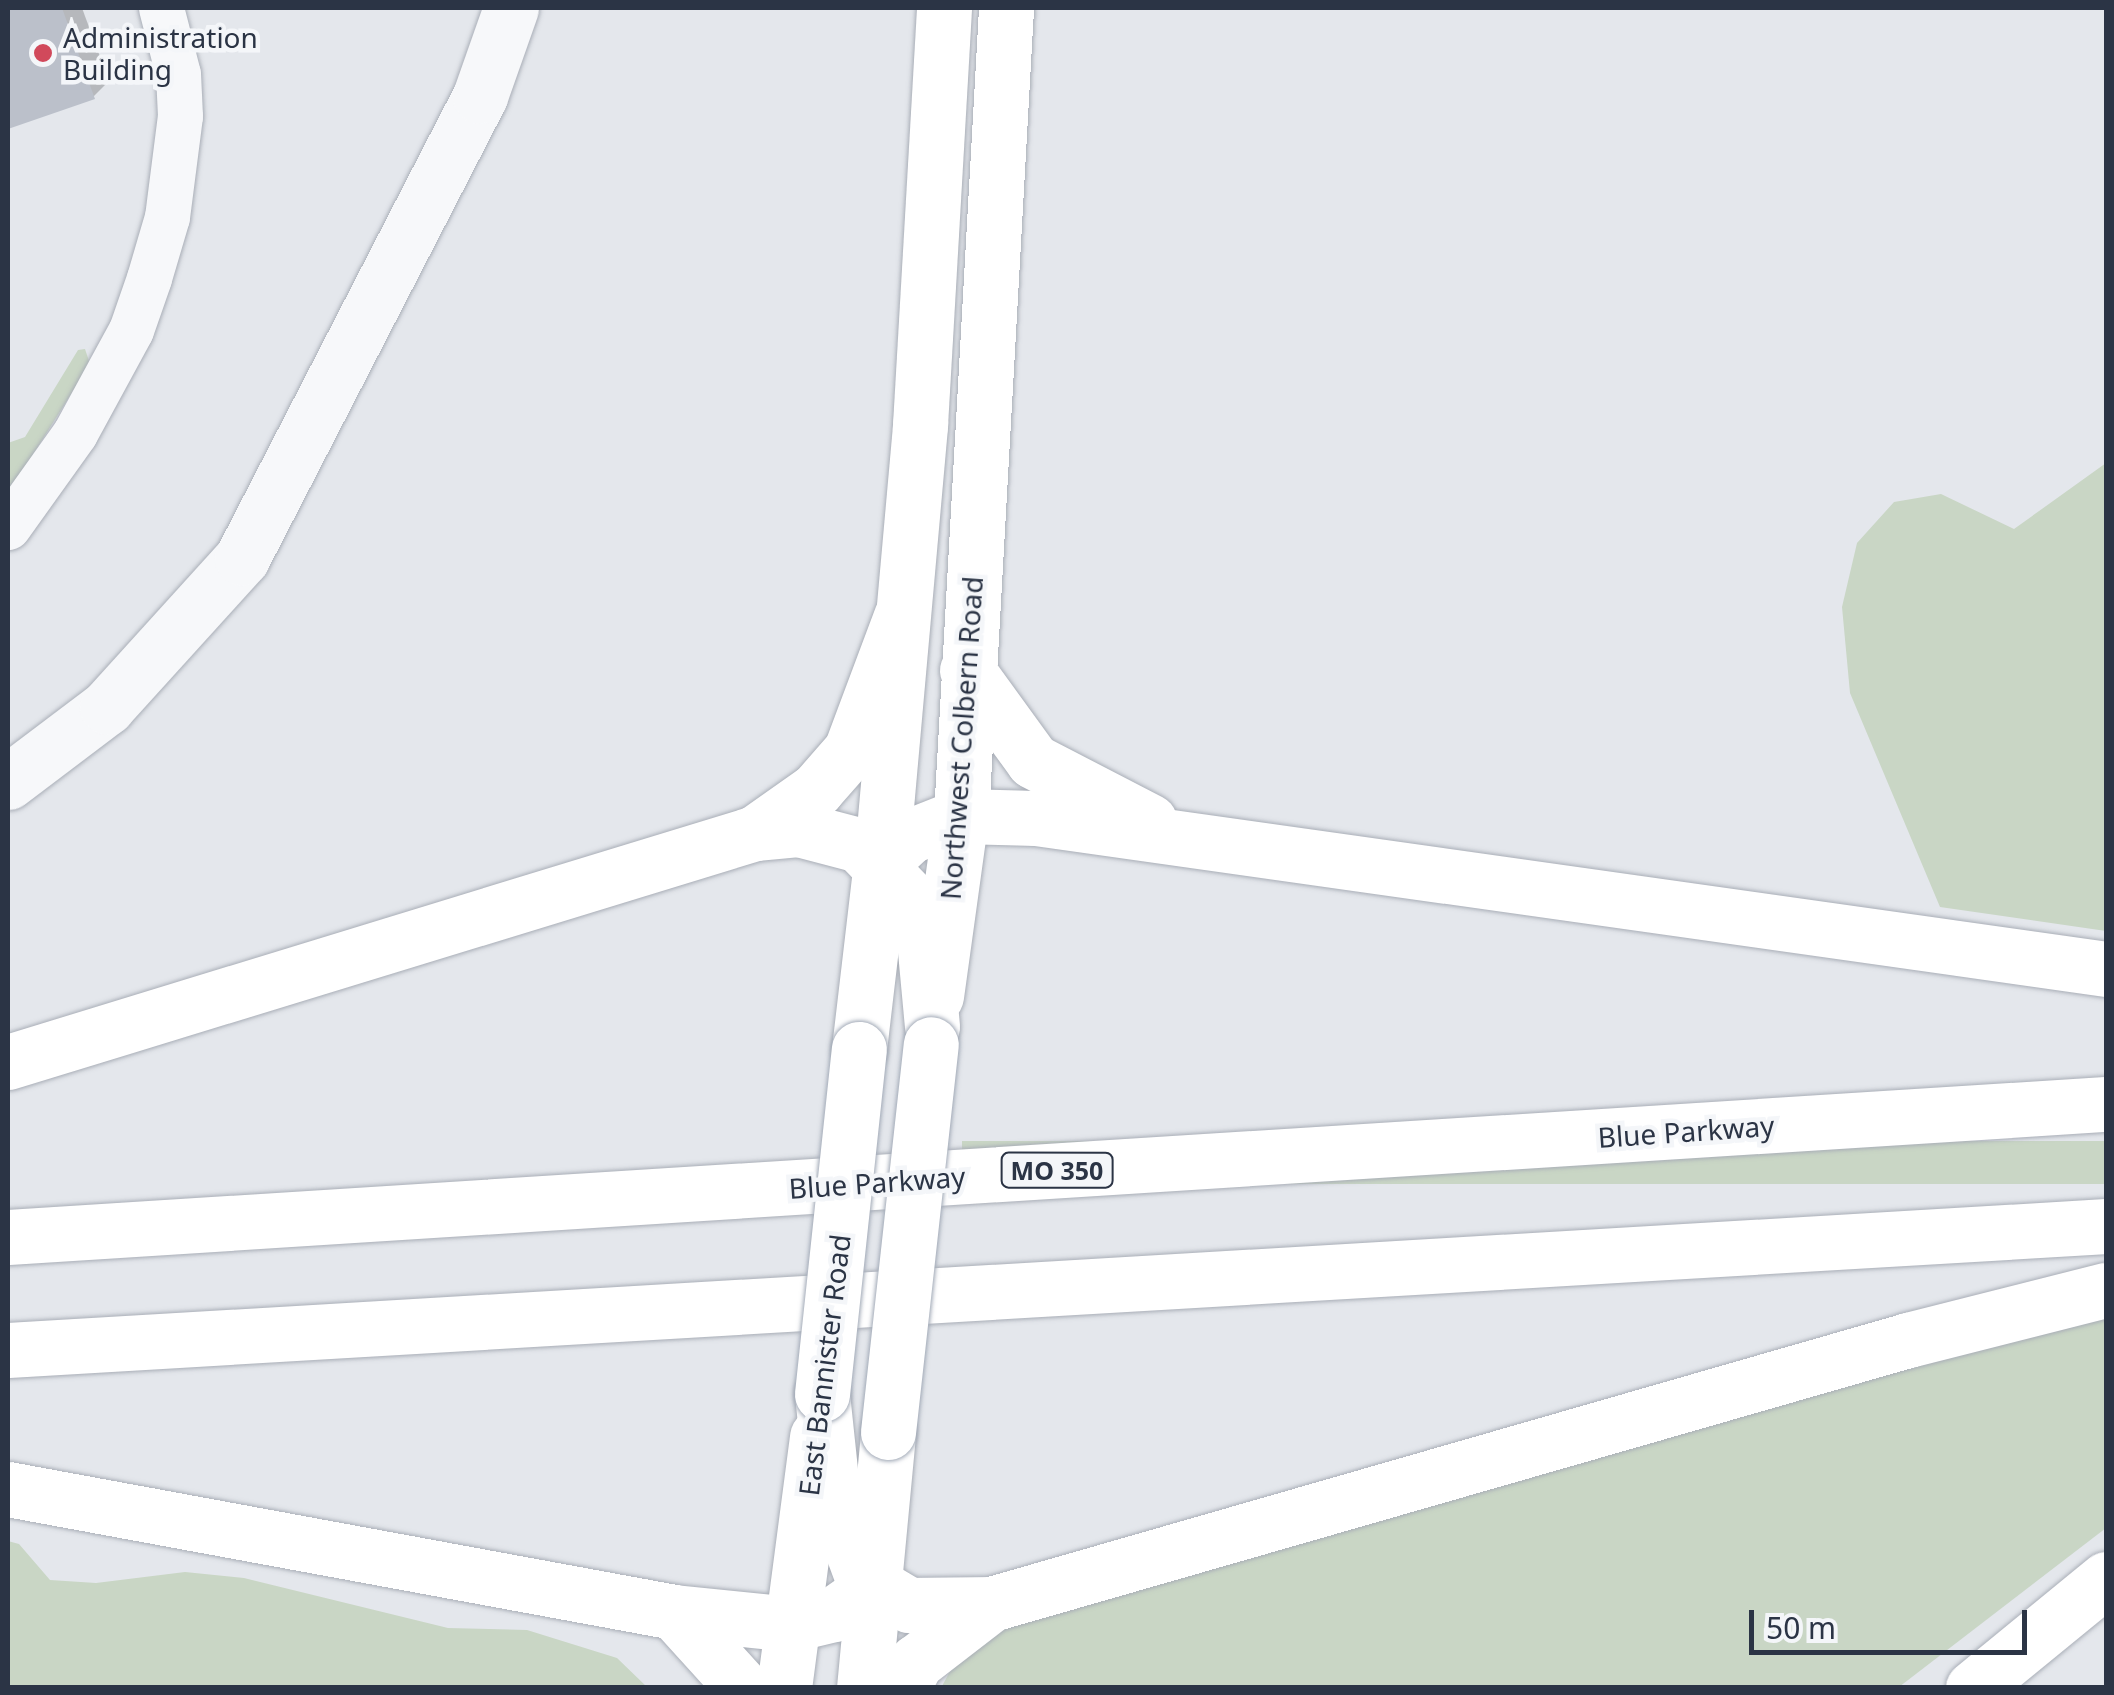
<!DOCTYPE html>
<html>
<head>
<meta charset="utf-8">
<style>
	body { margin:0 }
	#map { position:relative; width:2114px; height:1695px; overflow:hidden; background:#e4e7ec; font-family:"Noto Sans",sans-serif }
	div>[style] { position:absolute }
	[style*='--x'] { left:calc(var(--x)*1px); top:calc(var(--y)*1px); width:calc(var(--w)*1px); rotate:calc(var(--a)*1deg) }
	.green>* { inset:0; background:#c9d6c5; transform-origin:0 0 }
	.shadow>* { inset:0; background:#0003 }
	.building>* { inset:0; background:#bbc0ca }
	.roads { filter:drop-shadow(0 0 2px #a9aeb7) drop-shadow(0 0 2px #a9aeb7) }
	.minor>* { height:45px; margin:-22.5px; padding:0 22.5px; transform-origin:22.5px; border-radius:22.5px; background:#f7f8fa }
	.tertiary>* { height:55px; margin:-27.5px; padding:0 27.5px; transform-origin:27.5px; border-radius:27.5px; background:#f7f8fa }
	.secondary>* { height:55px; margin:-27.5px; padding:0 27.5px; transform-origin:27.5px; border-radius:27.5px; background:#fff }
	.primary>* { height:55px; margin:-27.5px; padding:0 27.5px; transform-origin:27.5px; border-radius:27.5px; background:#fff }
	.motorway>* { height:55px; margin:-27.5px; padding:0 27.5px; transform-origin:27.5px; border-radius:27.5px; background:#fff }
	.bridges { filter:drop-shadow(0 0 2px #a3abb8) drop-shadow(0 0 2px #a3abb8) }
	.primary-bridge>* { height:55px; margin:-27.5px; padding:0 27.5px; transform-origin:27.5px; border-radius:27.5px; background:#fff }
	.dots>* { width:28px; height:28px; translate:-50% -50%; box-sizing:border-box; border:5px solid #f4f6f9; border-radius:50% }
	span { translate:-50% -50%; white-space:nowrap; text-align:center; line-height:1.15; -webkit-text-stroke:9px #f4f6f9; paint-order:stroke }
	.shield-label span { padding:2px 8px; background:#f4f6f9; border:2px solid; border-radius:8px; -webkit-text-stroke-width:0 }
	.shield-label { font-size:25px; color:#2b3445; font-weight:700 }
	.poi-label { font-size:28px; color:#2b3445 }
	.left { translate:0 -50%; text-align:left }
	.street-label { font-size:28px; color:#2b3445 }
	.frame { position:absolute; inset:0; border:10px solid #2b3445; pointer-events:none }
	.scale { position:absolute; left:1749px; top:1610px; width:278px; height:45px; box-sizing:border-box; border:5px solid #2b3445; border-top:0; padding-left:12px; font-size:30px; line-height:35px; white-space:nowrap; color:#2b3445; -webkit-text-stroke:8px #f4f6f9; paint-order:stroke }
</style>
</head>
<body>
<div id="map">
	<div class="green">
		<i style="clip-path:polygon(85px 349px,90px 364px,8px 494px,8px 443px,25px 437px,78px 350px)"></i>
		<i style="clip-path:polygon(2106px 463px,2106px 931px,1940px 907px,1850px 693px,1842px 607px,1857px 543px,1894px 502px,1941px 494px,2014px 529px)"></i>
		<i style="left:2106px;top:1141px;width:43px;height:1144px;rotate:90deg"></i>
		<i style="clip-path:polygon(2106px 1316px,2106px 1528px,1899px 1687px,941px 1688px,956px 1660px,1001px 1625px,1825px 1390px)"></i>
		<i style="clip-path:polygon(8px 1541px,19px 1544px,50px 1580px,96px 1583px,185px 1572px,244px 1578px,448px 1628px,527px 1630px,617px 1658px,647px 1687px,8px 1687px)"></i>
	</div>
	<div class="shadow">
		<i style="clip-path:polygon(8px 8px,82px 8px,109px 81px,93px 97px,8px 126px)"></i>
	</div>
	<div class="building">
		<i style="clip-path:polygon(8px 8px,62px 8px,95px 99px,8px 129px)"></i>
	</div>
	<div class="roads">
		<div class="minor">
			<i style="--x:8;--y:527;--w:115;--a:-54.5"></i>
			<i style="--x:75;--y:433;--w:117;--a:-61.5"></i>
			<i style="--x:131;--y:330;--w:55;--a:-70.9"></i>
			<i style="--x:149;--y:278;--w:64;--a:-73.6"></i>
			<i style="--x:167;--y:217;--w:102;--a:-82.7"></i>
			<i style="--x:180;--y:116;--w:42;--a:-92.7"></i>
			<i style="--x:178;--y:74;--w:68;--a:-104.4"></i>
		</div>
		<div class="tertiary">
			<i style="--x:8;--y:782;--w:124;--a:-37.1"></i>
			<i style="--x:107;--y:707;--w:201;--a:-47.8"></i>
			<i style="--x:242;--y:558;--w:520;--a:-62.74"></i>
			<i style="--x:480;--y:96;--w:93;--a:-70.6"></i>
		</div>
		<div class="secondary">
			<i style="--x:961;--y:816;--w:809;--a:-86.81"></i>
			<i style="--x:881;--y:863;--w:440;--a:-84.9"></i>
			<i style="--x:920;--y:425;--w:418;--a:-86.7"></i>
			<i style="--x:1973;--y:1688;--w:172;--a:-39.3"></i>
		</div>
		<div class="primary">
			<i style="--x:936;--y:996;--w:182;--a:-82.1"></i>
			<i style="--x:859;--y:1049;--w:187;--a:-83.3"></i>
			<i style="--x:784;--y:1688;--w:254;--a:-82.5"></i>
			<i style="--x:864;--y:1688;--w:257;--a:-84.6"></i>
		</div>
		<div class="motorway">
			<i style="--x:967;--y:670;--w:112;--a:54"></i>
			<i style="--x:1033;--y:761;--w:131;--a:27.3"></i>
			<i style="--x:755;--y:833;--w:75;--a:-35.2"></i>
			<i style="--x:816;--y:790;--w:53;--a:-48.8"></i>
			<i style="--x:851;--y:750;--w:143;--a:-69.5"></i>
			<i style="--x:881;--y:863;--w:40;--a:-43"></i>
			<i style="--x:910;--y:836;--w:55;--a:-21.4"></i>
			<i style="--x:961;--y:816;--w:75;--a:1.5"></i>
			<i style="--x:1036;--y:818;--w:1081;--a:8.03"></i>
			<i style="--x:8;--y:1062;--w:781;--a:-17.04"></i>
			<i style="--x:755;--y:833;--w:43;--a:-5.3"></i>
			<i style="--x:798;--y:829;--w:63;--a:14.7"></i>
			<i style="--x:859;--y:845;--w:76;--a:46.1"></i>
			<i style="--x:912;--y:900;--w:42;--a:73.3"></i>
			<i style="--x:924;--y:940;--w:87;--a:84.7"></i>
			<i style="--x:8;--y:1237;--w:2102;--a:-3.63"></i>
			<i style="--x:8;--y:1350;--w:2102;--a:-3.38"></i>
			<i style="--x:822;--y:1394;--w:105;--a:84"></i>
			<i style="--x:833;--y:1498;--w:84;--a:69.8"></i>
			<i style="--x:862;--y:1577;--w:55;--a:30.8"></i>
			<i style="--x:909;--y:1605;--w:82;--a:-0.7"></i>
			<i style="--x:991;--y:1604;--w:954;--a:-16.06"></i>
			<i style="--x:1908;--y:1340;--w:204;--a:-14.2"></i>
			<i style="--x:8;--y:1489;--w:677;--a:10.46"></i>
			<i style="--x:674;--y:1612;--w:119;--a:5.8"></i>
			<i style="--x:792;--y:1624;--w:43;--a:-13.4"></i>
			<i style="--x:834;--y:1614;--w:50;--a:-35.3"></i>
			<i style="--x:674;--y:1612;--w:103;--a:47.8"></i>
			<i style="--x:902;--y:1688;--w:30;--a:-62"></i>
			<i style="--x:916;--y:1662;--w:95;--a:-37.7"></i>
		</div>
	</div>
	<div class="bridges">
		<div class="primary-bridge">
			<i style="--x:822;--y:1394;--w:347;--a:-83.9"></i>
			<i style="--x:888;--y:1432;--w:390;--a:-83.7"></i>
		</div>
	</div>
	<div class="dots">
		<i style="left:43px;top:53px;background:#d1495b"></i>
	</div>
	<div class="shield-label">
		<span style="left:1057px;top:1170px">MO 350</span>
	</div>
	<div class="poi-label">
		<span class="left" style="left:63px;top:53px">Administration<br>Building</span>
	</div>
	<div class="street-label">
		<span style="left:961px;top:738px;rotate:-86deg">Northwest Colbern Road</span>
		<span style="left:1686px;top:1131px;rotate:-4deg">Blue Parkway</span>
		<span style="left:877px;top:1182px;rotate:-4deg">Blue Parkway</span>
		<span style="left:824px;top:1365px;rotate:-83deg">East Bannister Road</span>
	</div>
	<div class="frame"></div>
	<div class="scale">50 m</div>
</div>
</body>
</html>
